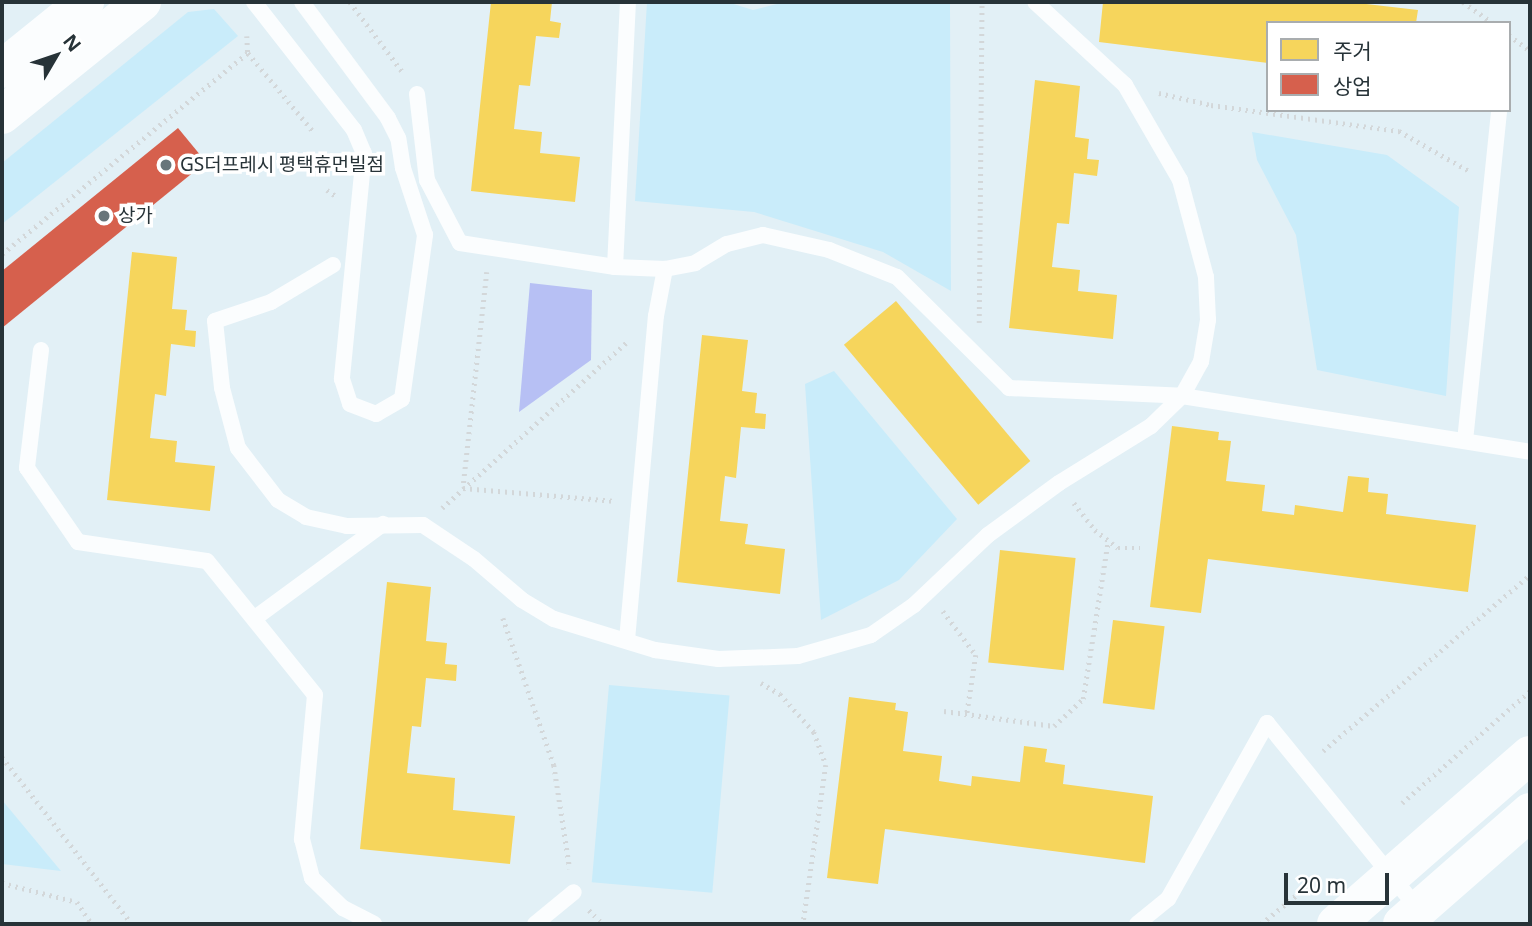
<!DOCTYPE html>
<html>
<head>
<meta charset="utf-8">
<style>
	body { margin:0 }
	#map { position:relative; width:1532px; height:926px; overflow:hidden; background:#e2f0f6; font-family:"Noto Sans","Noto Sans KR",sans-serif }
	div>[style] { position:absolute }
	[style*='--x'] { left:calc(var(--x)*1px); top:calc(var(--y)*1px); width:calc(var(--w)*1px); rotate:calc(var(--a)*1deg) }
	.green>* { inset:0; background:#c9ecfa; transform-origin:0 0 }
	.water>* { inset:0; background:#b7c0f4 }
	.homes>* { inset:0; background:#f6d55c; transform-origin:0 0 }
	.shops>* { inset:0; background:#d6604d }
	.path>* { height:4.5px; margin-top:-2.25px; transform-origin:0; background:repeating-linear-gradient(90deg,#d3d7d9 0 2px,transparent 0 7px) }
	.service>* { height:16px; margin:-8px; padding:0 8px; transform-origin:8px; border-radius:8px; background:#fbfdfe }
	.tertiary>* { height:38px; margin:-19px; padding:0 19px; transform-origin:19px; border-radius:19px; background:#fbfdfe }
	.dots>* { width:19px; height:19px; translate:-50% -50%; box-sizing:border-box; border:4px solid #fff; border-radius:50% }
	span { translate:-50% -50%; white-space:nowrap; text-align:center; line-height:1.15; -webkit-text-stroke:7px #fff; paint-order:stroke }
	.poi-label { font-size:19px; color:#273338 }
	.left { translate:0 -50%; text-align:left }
	.frame { position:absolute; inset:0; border:4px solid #273338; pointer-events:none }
	.legend { position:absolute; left:1266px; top:21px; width:245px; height:91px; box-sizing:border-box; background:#fff; border:2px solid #a9adaf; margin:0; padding:9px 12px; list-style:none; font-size:21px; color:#273338 }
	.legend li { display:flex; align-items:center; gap:14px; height:35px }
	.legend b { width:35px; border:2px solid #a9adaf }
	.north { position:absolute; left:21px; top:21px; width:70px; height:70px; -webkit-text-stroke:5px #fff; paint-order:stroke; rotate:51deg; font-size:19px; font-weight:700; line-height:28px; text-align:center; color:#273338 }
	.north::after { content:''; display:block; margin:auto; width:24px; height:32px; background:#273338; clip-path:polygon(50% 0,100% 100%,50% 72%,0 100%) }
	.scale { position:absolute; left:1284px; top:873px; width:105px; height:32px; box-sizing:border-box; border:4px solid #273338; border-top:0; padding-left:9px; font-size:21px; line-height:24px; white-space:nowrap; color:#273338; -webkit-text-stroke:5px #fff; paint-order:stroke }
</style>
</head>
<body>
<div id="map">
	<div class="green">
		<i style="clip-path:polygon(647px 2px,727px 2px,753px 10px,785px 2px,950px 2px,951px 291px,883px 252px,754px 212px,635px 201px)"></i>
		<i style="clip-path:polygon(214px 9px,238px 36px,2px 224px,2px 163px,188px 12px)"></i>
		<i style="clip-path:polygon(1252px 132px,1387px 155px,1459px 207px,1446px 396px,1317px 370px,1296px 235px,1257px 160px)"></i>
		<i style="clip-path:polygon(834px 371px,957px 519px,899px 580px,821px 620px,805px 384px)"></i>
		<i style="left:609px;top:685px;width:121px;height:198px;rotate:5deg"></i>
		<i style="clip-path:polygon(2px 800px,61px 871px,2px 864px)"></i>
	</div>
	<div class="water">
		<i style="clip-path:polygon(530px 283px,592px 290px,591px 360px,519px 412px)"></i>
	</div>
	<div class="homes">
		<i style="clip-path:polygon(491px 2px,552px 2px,550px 21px,561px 23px,559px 38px,536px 36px,530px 86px,519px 85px,514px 129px,542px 132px,540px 153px,580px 157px,575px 202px,471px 191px)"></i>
		<i style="clip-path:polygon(1103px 2px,1349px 2px,1418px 10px,1416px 23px,1268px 23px,1268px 63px,1099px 42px)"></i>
		<i style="clip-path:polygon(1035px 80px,1080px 86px,1075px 137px,1089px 139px,1087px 159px,1099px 160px,1097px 176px,1074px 173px,1069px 224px,1057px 223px,1052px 267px,1080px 270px,1078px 291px,1117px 295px,1113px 339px,1009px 328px)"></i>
		<i style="clip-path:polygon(132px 252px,177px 257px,172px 309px,187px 310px,185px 330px,196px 331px,195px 347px,171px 344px,166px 396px,155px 394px,150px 438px,177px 441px,175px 462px,215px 466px,210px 511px,107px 500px)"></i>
		<i style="left:896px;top:301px;width:209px;height:68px;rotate:50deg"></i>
		<i style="clip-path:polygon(702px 335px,748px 340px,742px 391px,757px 393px,755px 413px,766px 414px,765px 429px,741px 427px,736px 478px,725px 476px,720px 521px,748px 524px,745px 544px,785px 549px,780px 594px,677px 582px)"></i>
		<i style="clip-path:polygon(1172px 426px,1219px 432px,1218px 440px,1231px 441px,1226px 481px,1265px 485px,1262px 511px,1294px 515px,1295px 505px,1343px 512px,1348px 476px,1369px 478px,1368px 492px,1388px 494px,1386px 514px,1476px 525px,1468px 592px,1208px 559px,1201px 613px,1150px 607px)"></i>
		<i style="left:1000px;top:550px;width:76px;height:113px;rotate:6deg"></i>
		<i style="clip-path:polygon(387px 582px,431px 587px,426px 641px,447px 643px,445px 664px,457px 665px,456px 681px,426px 678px,421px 727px,412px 726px,407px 773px,455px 778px,453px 810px,515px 816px,510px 864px,360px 849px)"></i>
		<i style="left:1113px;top:620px;width:52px;height:84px;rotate:7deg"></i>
		<i style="clip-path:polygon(849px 697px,896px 703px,895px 710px,908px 712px,903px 751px,942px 756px,939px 781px,971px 786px,972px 776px,1020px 782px,1024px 746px,1047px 749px,1045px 762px,1065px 765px,1063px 784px,1153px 796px,1145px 863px,885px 829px,878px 884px,827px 878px)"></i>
	</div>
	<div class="shops">
		<i style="clip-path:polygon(178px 128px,206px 162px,2px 328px,2px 271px)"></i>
	</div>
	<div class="path">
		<i style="--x:350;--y:2;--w:90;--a:53.1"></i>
		<i style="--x:1463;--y:2;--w:37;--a:35"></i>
		<i style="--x:1509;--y:35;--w:26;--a:37"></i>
		<i style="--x:247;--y:36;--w:17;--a:87"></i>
		<i style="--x:248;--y:53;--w:102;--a:50.2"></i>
		<i style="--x:1159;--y:93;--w:53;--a:13"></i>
		<i style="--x:1211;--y:105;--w:190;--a:7.9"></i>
		<i style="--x:1399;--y:131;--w:81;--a:29.7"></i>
		<i style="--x:327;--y:190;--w:11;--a:34"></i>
		<i style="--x:2;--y:254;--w:318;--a:-39.3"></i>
		<i style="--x:487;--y:272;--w:217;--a:96.3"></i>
		<i style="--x:463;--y:488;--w:153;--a:4.9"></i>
		<i style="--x:979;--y:323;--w:321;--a:-89.5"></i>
		<i style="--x:1074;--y:503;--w:34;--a:52"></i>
		<i style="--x:1095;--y:530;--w:29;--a:38"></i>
		<i style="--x:1118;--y:548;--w:22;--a:0"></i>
		<i style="--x:442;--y:508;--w:250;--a:-41.9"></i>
		<i style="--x:943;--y:611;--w:55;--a:53.1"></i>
		<i style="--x:976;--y:655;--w:60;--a:98.7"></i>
		<i style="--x:503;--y:618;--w:156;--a:70.9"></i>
		<i style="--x:554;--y:765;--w:105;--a:81.3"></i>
		<i style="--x:761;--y:683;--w:22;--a:30"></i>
		<i style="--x:780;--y:694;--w:51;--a:48.2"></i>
		<i style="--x:814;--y:732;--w:35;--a:70"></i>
		<i style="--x:826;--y:765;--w:161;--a:98.2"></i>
		<i style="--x:944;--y:711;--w:111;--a:7.8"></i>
		<i style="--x:1054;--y:726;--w:40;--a:-43"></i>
		<i style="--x:1083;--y:699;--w:160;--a:-81"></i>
		<i style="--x:1323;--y:751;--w:272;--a:-40.4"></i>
		<i style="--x:2;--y:757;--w:212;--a:52.1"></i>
		<i style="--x:1402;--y:803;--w:170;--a:-41.2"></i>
		<i style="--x:2;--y:883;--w:77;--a:14.2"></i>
		<i style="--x:77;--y:902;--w:27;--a:56"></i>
		<i style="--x:589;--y:910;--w:20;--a:45"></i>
		<i style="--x:1261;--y:924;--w:71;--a:-39.3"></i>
	</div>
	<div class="service">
		<i style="--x:254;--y:2;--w:162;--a:52"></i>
		<i style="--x:354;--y:130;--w:25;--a:67"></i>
		<i style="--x:364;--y:153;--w:227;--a:95.6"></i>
		<i style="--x:342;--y:379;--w:26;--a:72"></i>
		<i style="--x:350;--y:404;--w:28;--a:21"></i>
		<i style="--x:376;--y:414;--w:30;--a:-30"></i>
		<i style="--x:402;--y:399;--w:166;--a:-82"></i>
		<i style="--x:425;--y:235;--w:71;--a:-108.2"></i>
		<i style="--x:403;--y:168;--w:30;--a:-99"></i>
		<i style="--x:398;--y:138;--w:22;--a:-117"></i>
		<i style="--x:388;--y:118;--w:144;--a:-126.6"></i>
		<i style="--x:417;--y:94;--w:87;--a:83.4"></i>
		<i style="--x:427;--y:180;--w:71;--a:62.4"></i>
		<i style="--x:460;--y:243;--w:157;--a:8.8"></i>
		<i style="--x:615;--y:267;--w:50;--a:2.3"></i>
		<i style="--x:665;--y:269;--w:31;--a:-11"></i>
		<i style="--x:695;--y:263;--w:37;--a:-31"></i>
		<i style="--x:727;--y:244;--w:37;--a:-14"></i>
		<i style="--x:763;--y:235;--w:68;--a:12.8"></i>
		<i style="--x:829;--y:250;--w:73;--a:21.7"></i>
		<i style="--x:897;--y:277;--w:158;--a:44.7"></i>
		<i style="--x:1009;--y:388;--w:173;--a:2.6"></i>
		<i style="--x:1182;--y:396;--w:352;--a:9.1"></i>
		<i style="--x:333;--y:265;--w:72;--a:149.2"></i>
		<i style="--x:271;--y:302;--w:59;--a:161.3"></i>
		<i style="--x:215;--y:321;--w:67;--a:84"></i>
		<i style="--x:222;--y:388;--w:62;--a:75.1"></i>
		<i style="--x:238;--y:448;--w:66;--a:52.4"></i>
		<i style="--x:278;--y:500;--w:33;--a:31"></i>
		<i style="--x:306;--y:517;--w:42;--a:12.4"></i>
		<i style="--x:347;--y:526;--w:76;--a:-0.8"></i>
		<i style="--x:423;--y:525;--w:61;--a:33.7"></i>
		<i style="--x:474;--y:559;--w:63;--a:40.5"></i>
		<i style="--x:522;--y:600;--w:37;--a:31"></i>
		<i style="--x:554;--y:619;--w:106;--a:17.1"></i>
		<i style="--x:655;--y:650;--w:64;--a:8.1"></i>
		<i style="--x:718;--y:659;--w:80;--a:-2.1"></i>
		<i style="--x:798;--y:656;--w:76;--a:-16"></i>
		<i style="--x:871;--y:635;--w:52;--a:-34.9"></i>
		<i style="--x:914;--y:605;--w:102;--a:-43.4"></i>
		<i style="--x:988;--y:535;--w:88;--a:-36.2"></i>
		<i style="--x:1059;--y:483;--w:108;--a:-31.8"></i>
		<i style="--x:1151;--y:426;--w:43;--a:-44.1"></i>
		<i style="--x:1182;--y:396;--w:39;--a:-61"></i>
		<i style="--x:1201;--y:362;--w:43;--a:-80.5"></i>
		<i style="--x:1208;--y:320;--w:43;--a:-92.7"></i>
		<i style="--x:1206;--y:277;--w:100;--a:-105"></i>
		<i style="--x:1180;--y:180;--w:110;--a:-120.1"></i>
		<i style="--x:1125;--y:85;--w:122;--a:-137.3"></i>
		<i style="--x:615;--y:267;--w:265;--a:-87.2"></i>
		<i style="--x:41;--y:350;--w:119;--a:96.8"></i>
		<i style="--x:27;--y:468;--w:90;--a:55.4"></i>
		<i style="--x:78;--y:542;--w:130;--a:8.4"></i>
		<i style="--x:207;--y:561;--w:172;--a:51.1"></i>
		<i style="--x:315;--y:695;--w:145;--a:95.2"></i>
		<i style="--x:302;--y:839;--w:40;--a:75.6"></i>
		<i style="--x:312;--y:878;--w:43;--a:44.1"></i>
		<i style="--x:343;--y:908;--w:35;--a:27"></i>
		<i style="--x:1465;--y:441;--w:333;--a:-84.1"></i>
		<i style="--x:255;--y:618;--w:159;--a:-36.3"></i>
		<i style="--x:627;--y:640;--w:325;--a:-84.9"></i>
		<i style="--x:656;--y:316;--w:48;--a:-79.2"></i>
		<i style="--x:535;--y:924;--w:50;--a:-39.4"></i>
		<i style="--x:1137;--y:924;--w:40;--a:-39"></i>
		<i style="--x:1168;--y:899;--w:202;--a:-60.6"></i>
		<i style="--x:1267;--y:723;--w:241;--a:50.9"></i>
	</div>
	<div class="tertiary">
		<i style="--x:2;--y:69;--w:107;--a:-38.9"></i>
		<i style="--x:2;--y:115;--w:180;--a:-38.9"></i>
		<i style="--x:1336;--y:924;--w:257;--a:-41.1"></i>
		<i style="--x:1402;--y:924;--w:170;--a:-41.2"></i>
	</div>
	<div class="dots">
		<i style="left:166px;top:165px;background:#68757a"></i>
		<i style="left:104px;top:216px;background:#68757a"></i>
	</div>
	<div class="poi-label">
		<span class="left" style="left:180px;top:165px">GS더프레시 평택휴먼빌점</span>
		<span class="left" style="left:118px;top:216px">상가</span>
	</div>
	<div class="frame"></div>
	<ul class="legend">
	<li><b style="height:19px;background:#f6d55c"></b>주거</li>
	<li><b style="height:19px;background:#d6604d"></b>상업</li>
	</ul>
	<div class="north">N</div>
	<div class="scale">20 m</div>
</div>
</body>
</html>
